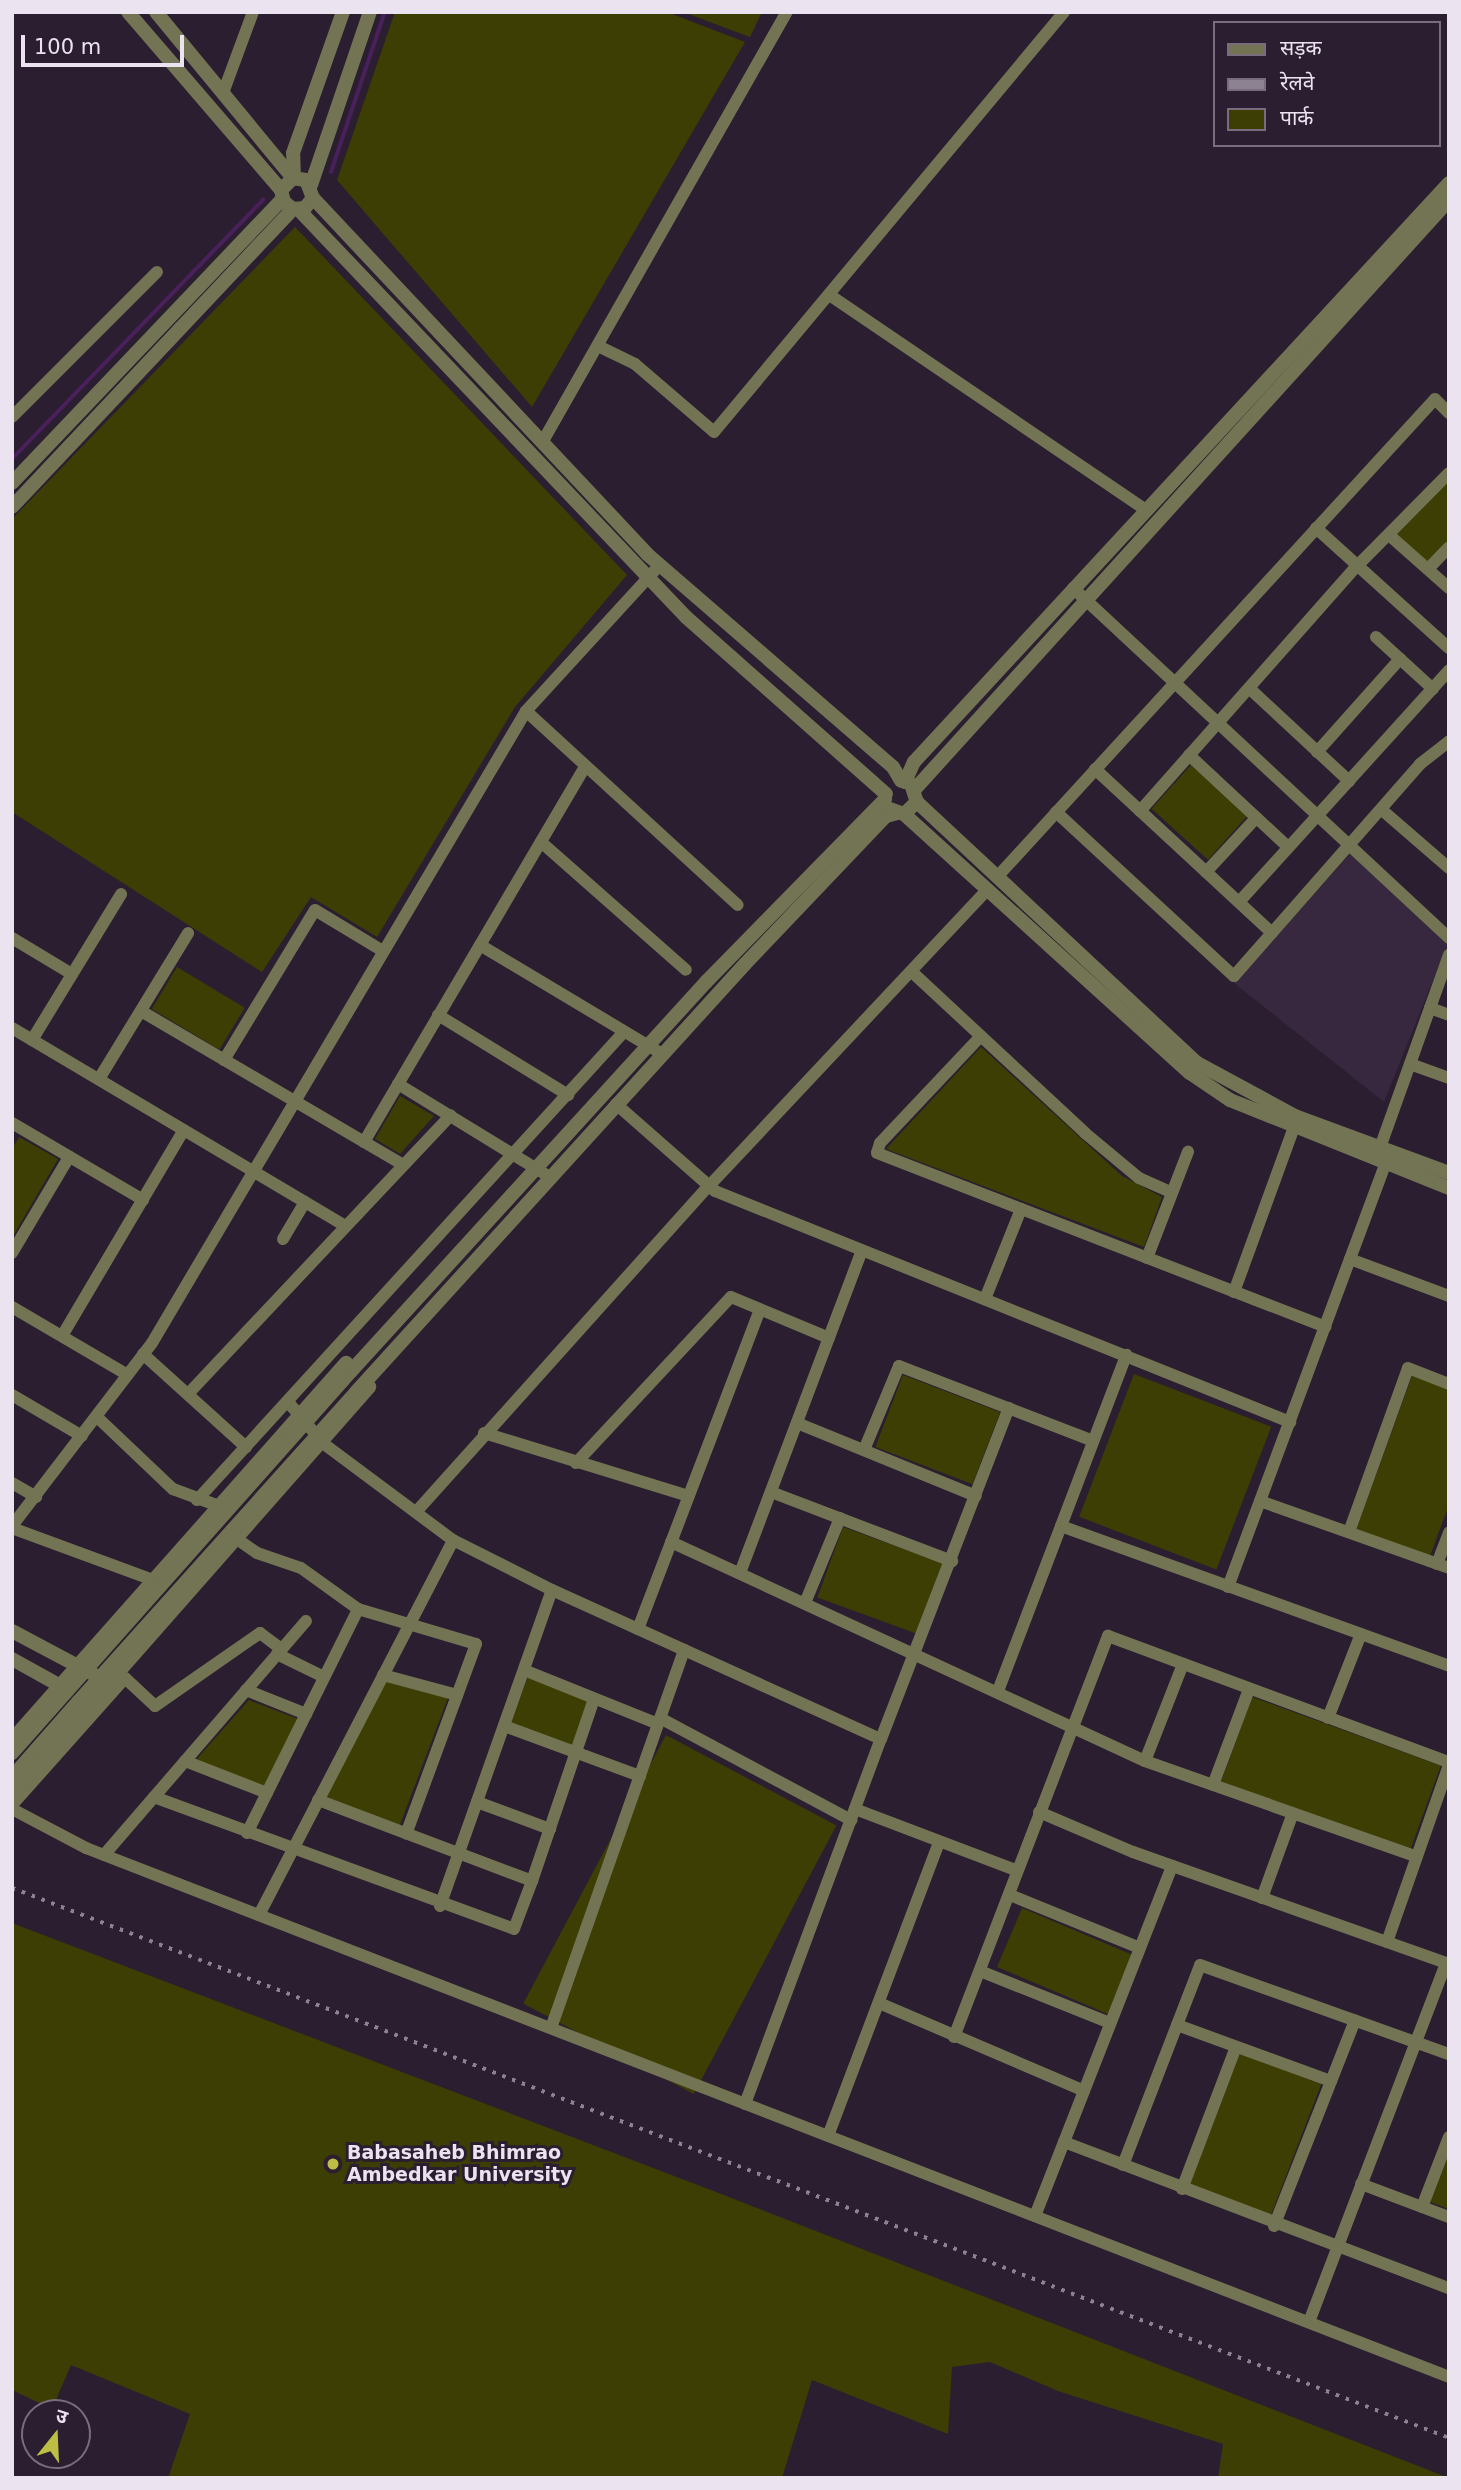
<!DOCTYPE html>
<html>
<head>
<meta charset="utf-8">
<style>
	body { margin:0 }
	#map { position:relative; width:1461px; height:2490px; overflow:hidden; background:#2a1e30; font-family:"DejaVu Sans","Noto Sans Devanagari",sans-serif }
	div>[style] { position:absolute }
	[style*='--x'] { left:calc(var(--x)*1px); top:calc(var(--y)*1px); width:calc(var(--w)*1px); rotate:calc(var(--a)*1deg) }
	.built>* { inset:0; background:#37283f }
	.green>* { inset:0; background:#3d3e03; transform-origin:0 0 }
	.stream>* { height:3.5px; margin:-1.75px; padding:0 1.75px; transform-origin:1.75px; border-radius:1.75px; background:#4a205c }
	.minor>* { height:12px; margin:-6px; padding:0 6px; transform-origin:6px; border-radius:6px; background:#727453 }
	.tertiary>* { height:14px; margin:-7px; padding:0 7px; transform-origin:7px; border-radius:7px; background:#727453 }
	.rail>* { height:3.5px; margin-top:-1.75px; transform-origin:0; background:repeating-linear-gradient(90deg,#8c8291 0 3.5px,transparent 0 10.5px) }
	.tertiary-bridge>* { height:14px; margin:-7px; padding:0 7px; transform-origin:7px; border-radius:7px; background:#727453 }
	.dots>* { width:19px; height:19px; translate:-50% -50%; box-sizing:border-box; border:4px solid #2a1e30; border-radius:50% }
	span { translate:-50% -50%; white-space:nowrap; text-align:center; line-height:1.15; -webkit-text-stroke:6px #2a1e30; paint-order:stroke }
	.poi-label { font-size:19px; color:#ebe3ef; font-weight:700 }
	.left { translate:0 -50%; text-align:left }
	.frame { position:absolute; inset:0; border:14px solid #ebe3ef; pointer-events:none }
	.legend { position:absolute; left:1213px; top:21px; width:228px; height:126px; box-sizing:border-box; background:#2a1e30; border:2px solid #776d7c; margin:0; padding:9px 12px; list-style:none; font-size:21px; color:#ebe3ef }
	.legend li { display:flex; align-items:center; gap:14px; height:35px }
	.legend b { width:35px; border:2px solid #776d7c }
	.north { position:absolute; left:21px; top:2399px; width:70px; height:70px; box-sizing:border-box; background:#2a1e30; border:2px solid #776d7c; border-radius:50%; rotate:18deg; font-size:19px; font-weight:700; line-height:28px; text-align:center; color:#ebe3ef }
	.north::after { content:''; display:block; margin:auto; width:24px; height:32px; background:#bcbf44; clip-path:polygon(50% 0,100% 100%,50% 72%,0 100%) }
	.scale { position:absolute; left:21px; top:35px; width:163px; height:32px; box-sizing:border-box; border:4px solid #ebe3ef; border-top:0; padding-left:9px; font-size:21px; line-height:24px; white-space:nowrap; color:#ebe3ef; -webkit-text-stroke:5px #2a1e30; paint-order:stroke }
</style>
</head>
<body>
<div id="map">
	<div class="built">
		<i style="clip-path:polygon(1352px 852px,1448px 943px,1384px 1102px,1234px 983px)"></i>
	</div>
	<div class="green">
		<i style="clip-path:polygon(395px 12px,667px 12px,745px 42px,532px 407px,337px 180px)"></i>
		<i style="clip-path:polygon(683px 12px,762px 12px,750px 37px)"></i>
		<i style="clip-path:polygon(295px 227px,627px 575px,515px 707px,377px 937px,311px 897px,262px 972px,12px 812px,12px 519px)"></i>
		<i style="clip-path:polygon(1449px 478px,1449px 540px,1427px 563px,1396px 535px)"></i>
		<i style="left:1191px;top:765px;width:76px;height:59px;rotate:42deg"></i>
		<i style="left:177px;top:967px;width:79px;height:49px;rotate:31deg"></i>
		<i style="clip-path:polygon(981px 1047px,1122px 1176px,1162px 1197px,1144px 1247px,886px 1149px)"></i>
		<i style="clip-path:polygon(400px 1096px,434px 1116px,400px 1154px,375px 1139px)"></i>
		<i style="clip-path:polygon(19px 1137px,58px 1159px,12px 1238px,12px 1149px)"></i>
		<i style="left:1134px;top:1374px;width:147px;height:153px;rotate:21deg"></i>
		<i style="left:903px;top:1375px;width:104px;height:77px;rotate:21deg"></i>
		<i style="clip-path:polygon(1412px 1376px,1449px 1389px,1449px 1505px,1430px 1556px,1356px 1530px)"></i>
		<i style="left:843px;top:1527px;width:106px;height:75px;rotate:20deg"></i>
		<i style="left:528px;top:1677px;width:73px;height:53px;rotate:21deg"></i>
		<i style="clip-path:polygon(386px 1681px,448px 1698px,398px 1830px,322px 1801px)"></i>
		<i style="left:1252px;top:1697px;width:201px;height:90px;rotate:20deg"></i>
		<i style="clip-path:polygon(249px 1700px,298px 1719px,264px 1787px,195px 1761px)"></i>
		<i style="left:666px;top:1735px;width:193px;height:304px;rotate:28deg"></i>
		<i style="left:1022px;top:1908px;width:121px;height:64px;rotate:23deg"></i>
		<i style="clip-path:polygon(12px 1923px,716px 2192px,1449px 2478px,1218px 2478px,1223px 2444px,1058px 2391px,990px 2362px,952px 2367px,948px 2434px,812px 2380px,782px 2478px,168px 2478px,190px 2414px,71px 2365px,52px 2409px,12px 2390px)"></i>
		<i style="left:1240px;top:2053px;width:87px;height:141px;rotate:21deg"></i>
		<i style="clip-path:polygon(1449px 2154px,1449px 2209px,1430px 2202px)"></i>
	</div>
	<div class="stream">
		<i style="--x:331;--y:172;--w:169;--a:-71.4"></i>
		<i style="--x:12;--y:459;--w:361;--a:-45.9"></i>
	</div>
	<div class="minor">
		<i style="--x:223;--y:93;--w:86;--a:-69.7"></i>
		<i style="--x:831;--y:296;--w:379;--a:34.2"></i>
		<i style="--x:598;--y:346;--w:41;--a:25.9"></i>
		<i style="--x:635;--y:364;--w:104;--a:40.7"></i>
		<i style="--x:714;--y:432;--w:547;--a:-50.19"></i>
		<i style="--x:12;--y:417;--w:205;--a:-45"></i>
		<i style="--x:543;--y:441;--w:494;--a:-60.4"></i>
		<i style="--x:1316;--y:528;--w:179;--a:42.1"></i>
		<i style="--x:1389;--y:535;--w:80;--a:41.5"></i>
		<i style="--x:1428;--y:569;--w:30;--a:-46"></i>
		<i style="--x:1073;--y:588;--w:514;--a:42.95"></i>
		<i style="--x:1376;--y:637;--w:77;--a:42.4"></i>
		<i style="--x:1249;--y:688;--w:137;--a:42.9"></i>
		<i style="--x:526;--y:711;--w:287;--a:42.5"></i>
		<i style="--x:1317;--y:752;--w:125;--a:-48.3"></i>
		<i style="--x:1189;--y:755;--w:135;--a:42.9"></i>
		<i style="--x:1095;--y:769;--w:241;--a:42.8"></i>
		<i style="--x:1382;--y:810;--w:89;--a:40.9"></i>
		<i style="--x:1140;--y:811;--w:329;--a:-48.5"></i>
		<i style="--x:1358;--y:565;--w:129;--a:-45.3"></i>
		<i style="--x:1056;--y:812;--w:242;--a:42.7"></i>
		<i style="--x:1234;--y:976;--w:282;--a:-48.7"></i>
		<i style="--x:1420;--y:764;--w:37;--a:-38"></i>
		<i style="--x:541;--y:842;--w:193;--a:41.4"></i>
		<i style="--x:1206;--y:872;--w:74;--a:-47.2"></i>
		<i style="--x:997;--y:877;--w:648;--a:-47.5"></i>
		<i style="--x:1435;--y:399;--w:20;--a:45"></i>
		<i style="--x:1239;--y:902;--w:313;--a:-47.8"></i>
		<i style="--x:12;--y:938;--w:70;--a:31"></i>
		<i style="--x:480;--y:945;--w:212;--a:30.9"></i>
		<i style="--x:912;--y:972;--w:236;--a:42.9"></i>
		<i style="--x:1085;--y:1133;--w:70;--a:39.8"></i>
		<i style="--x:1139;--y:1178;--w:36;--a:24"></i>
		<i style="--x:1430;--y:1008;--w:20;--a:20"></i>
		<i style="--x:141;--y:1011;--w:304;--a:30.4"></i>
		<i style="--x:438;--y:1015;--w:153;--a:31.6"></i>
		<i style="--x:12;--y:1028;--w:386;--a:30.7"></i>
		<i style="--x:981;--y:1036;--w:147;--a:133.3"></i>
		<i style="--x:880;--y:1143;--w:10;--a:107"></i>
		<i style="--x:877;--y:1153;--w:481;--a:21.2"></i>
		<i style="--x:32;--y:1040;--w:171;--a:-58.6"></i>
		<i style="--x:224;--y:1060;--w:175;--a:-58.8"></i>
		<i style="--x:315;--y:910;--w:79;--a:31.1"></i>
		<i style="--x:1410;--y:1064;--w:41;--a:19.7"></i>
		<i style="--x:99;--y:1079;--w:171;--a:-58.6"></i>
		<i style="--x:398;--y:1084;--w:178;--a:31.5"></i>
		<i style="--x:616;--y:1104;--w:132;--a:41.3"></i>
		<i style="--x:715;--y:1191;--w:620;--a:21.89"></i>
		<i style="--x:12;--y:1123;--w:152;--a:30.4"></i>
		<i style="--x:364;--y:1142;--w:433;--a:-59.5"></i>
		<i style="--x:1377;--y:1156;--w:214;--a:-70.3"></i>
		<i style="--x:283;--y:1239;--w:43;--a:-59.3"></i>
		<i style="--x:12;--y:1253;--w:112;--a:-59.3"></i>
		<i style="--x:1147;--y:1258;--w:114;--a:-68.9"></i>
		<i style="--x:1350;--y:1259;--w:106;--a:20.5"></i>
		<i style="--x:1234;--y:1292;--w:172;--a:-70"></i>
		<i style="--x:985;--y:1299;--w:97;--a:-68.2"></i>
		<i style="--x:12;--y:1307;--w:134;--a:30.4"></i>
		<i style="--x:62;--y:1336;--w:239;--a:-59.4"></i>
		<i style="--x:143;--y:1354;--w:139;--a:42.1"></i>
		<i style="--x:188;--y:1394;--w:383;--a:-46.7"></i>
		<i style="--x:12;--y:1395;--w:81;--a:30.4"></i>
		<i style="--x:288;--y:1402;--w:55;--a:49.4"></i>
		<i style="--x:324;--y:1444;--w:161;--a:36.7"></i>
		<i style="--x:453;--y:1540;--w:111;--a:26.8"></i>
		<i style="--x:552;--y:1590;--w:361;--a:24.4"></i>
		<i style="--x:881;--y:1739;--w:355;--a:-68.9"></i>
		<i style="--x:97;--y:1417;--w:105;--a:43.5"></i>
		<i style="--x:173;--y:1489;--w:49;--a:20.3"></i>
		<i style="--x:797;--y:1423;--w:193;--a:22.2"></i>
		<i style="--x:484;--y:1433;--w:214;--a:17.1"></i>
		<i style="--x:864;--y:1450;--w:91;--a:-67.4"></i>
		<i style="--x:899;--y:1366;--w:208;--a:21.1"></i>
		<i style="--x:576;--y:1463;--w:227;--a:-47"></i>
		<i style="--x:731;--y:1297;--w:106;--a:22.7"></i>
		<i style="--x:12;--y:1483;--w:28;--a:30"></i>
		<i style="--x:771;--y:1492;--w:194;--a:20.9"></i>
		<i style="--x:197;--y:1500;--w:632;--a:-47.63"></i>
		<i style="--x:1260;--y:1501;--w:201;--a:19.5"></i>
		<i style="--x:416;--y:1512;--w:438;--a:-48.1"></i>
		<i style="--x:709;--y:1186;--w:406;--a:-46.8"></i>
		<i style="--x:12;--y:1526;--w:230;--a:-52.6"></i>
		<i style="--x:152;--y:1343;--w:734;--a:-59.38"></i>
		<i style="--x:526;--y:711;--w:198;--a:-47.5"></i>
		<i style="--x:1061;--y:1526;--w:412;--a:19.8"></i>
		<i style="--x:12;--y:1528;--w:150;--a:20.2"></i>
		<i style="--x:1349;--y:1532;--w:174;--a:-70.2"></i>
		<i style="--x:1408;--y:1368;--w:44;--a:21.3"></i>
		<i style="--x:237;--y:1539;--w:24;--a:35"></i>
		<i style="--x:257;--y:1553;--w:46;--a:18.8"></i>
		<i style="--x:301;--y:1568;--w:70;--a:35.7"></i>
		<i style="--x:671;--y:1542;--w:522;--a:24.8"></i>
		<i style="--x:1145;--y:1761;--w:288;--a:19.4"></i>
		<i style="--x:1437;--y:1564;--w:34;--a:-69"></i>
		<i style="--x:740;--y:1573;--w:345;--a:-69.3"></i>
		<i style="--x:1228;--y:1587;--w:462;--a:-69.6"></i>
		<i style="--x:805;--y:1603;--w:92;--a:-67.6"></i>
		<i style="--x:638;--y:1629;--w:342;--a:-69.1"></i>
		<i style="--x:277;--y:1654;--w:52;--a:26.1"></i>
		<i style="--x:524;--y:1670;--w:144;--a:21.9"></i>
		<i style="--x:383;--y:1675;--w:77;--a:15.1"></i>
		<i style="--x:246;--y:1690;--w:65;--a:21.8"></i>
		<i style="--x:998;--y:1691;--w:360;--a:-69.1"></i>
		<i style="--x:660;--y:1718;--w:217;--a:28.1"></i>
		<i style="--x:1328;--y:1718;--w:90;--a:-68.6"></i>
		<i style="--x:504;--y:1726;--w:145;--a:20.2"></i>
		<i style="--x:185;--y:1761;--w:88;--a:21.3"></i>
		<i style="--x:1145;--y:1761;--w:104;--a:-68.6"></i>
		<i style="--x:1213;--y:1785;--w:103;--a:-69.4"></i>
		<i style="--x:154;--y:1797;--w:383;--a:20.1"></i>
		<i style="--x:514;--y:1929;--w:51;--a:-69.4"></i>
		<i style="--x:318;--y:1800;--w:229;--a:20.7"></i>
		<i style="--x:532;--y:1881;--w:192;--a:-71.2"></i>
		<i style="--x:477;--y:1802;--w:78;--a:20.3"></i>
		<i style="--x:12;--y:1805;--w:170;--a:-48.3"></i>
		<i style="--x:125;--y:1678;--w:41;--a:43"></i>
		<i style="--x:155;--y:1706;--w:128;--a:-34.8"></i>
		<i style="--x:260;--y:1633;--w:26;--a:37"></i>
		<i style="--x:12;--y:1809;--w:84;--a:27.8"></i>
		<i style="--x:86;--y:1848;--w:1462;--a:21.21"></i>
		<i style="--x:855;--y:1809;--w:172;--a:20.8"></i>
		<i style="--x:1039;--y:1812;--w:102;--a:23.1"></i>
		<i style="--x:1133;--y:1852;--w:335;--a:19.5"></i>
		<i style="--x:247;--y:1833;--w:250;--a:-63.6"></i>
		<i style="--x:358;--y:1609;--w:123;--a:16.5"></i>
		<i style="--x:476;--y:1644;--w:202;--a:110.2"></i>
		<i style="--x:104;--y:1855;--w:309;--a:-49.2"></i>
		<i style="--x:1010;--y:1895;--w:140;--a:22.2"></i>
		<i style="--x:1262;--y:1898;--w:90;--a:-70"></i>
		<i style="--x:440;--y:1906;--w:335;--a:-70.5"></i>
		<i style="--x:259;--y:1915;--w:422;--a:-62.6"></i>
		<i style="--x:1387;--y:1942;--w:188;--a:-70.7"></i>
		<i style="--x:980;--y:1971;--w:140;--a:21.8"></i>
		<i style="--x:879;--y:2003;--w:223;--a:23.2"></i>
		<i style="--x:1177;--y:2025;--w:164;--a:20"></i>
		<i style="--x:551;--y:2028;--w:401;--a:-70.6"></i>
		<i style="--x:954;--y:2037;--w:430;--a:-69"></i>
		<i style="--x:1108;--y:1636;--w:364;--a:20.3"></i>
		<i style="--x:745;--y:2104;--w:390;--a:-69.6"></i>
		<i style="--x:828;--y:2136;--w:314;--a:-69.3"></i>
		<i style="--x:1064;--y:2142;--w:412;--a:20.8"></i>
		<i style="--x:1123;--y:2165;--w:214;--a:-68.9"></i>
		<i style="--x:1200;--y:1965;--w:264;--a:19.7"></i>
		<i style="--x:1361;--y:2184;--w:94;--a:20.6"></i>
		<i style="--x:1182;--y:2189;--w:152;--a:-69.2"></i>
		<i style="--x:1422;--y:2207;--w:75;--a:-68.9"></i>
		<i style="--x:1035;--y:2216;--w:376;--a:-68.6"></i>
		<i style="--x:1274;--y:2226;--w:221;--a:-68.5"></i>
		<i style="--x:1309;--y:2322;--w:384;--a:-69.1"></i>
	</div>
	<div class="tertiary">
		<i style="--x:128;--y:12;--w:235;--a:49.3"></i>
		<i style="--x:156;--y:12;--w:215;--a:50.5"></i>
		<i style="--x:294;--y:178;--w:25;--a:-92"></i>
		<i style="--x:293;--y:153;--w:150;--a:-70.5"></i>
		<i style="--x:311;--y:185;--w:183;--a:-71.2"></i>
		<i style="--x:313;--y:198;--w:13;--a:129"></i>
		<i style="--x:305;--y:208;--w:12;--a:175"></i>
		<i style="--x:293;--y:209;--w:11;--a:-142"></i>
		<i style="--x:284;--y:202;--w:12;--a:-104"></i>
		<i style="--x:281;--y:190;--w:17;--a:-45"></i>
		<i style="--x:293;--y:178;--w:13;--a:9"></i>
		<i style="--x:306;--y:180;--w:19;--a:69"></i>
		<i style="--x:313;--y:198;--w:488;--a:46.8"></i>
		<i style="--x:647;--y:554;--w:325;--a:40.9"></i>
		<i style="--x:893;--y:767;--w:16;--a:60"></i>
		<i style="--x:299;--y:210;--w:562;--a:46.44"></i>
		<i style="--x:686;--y:617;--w:267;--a:41.5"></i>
		<i style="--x:12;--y:483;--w:392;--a:-46.4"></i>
		<i style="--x:12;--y:507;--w:410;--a:-46.7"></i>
		<i style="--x:905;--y:782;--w:22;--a:-66"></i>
		<i style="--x:914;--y:762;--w:788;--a:-47.26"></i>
		<i style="--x:911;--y:784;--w:19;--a:72"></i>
		<i style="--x:917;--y:802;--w:383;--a:43"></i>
		<i style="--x:1197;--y:1063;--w:111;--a:28.4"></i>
		<i style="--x:1295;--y:1116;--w:164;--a:20.3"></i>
		<i style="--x:915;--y:789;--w:795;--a:-47.8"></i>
		<i style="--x:890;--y:809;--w:15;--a:20"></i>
		<i style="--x:904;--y:814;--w:18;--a:-43"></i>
		<i style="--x:904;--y:814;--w:386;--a:42.2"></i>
		<i style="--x:1190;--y:1073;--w:48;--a:34"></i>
		<i style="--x:1230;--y:1100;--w:236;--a:21.9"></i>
		<i style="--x:343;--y:1380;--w:539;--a:-47.63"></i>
		<i style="--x:706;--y:982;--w:256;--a:-45.6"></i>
		<i style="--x:356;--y:1392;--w:578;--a:-47.73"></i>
		<i style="--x:745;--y:964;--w:204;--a:-46.4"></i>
		<i style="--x:886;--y:816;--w:11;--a:-15"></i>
		<i style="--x:12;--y:1631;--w:111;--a:28"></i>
		<i style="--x:12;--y:1659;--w:62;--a:29.1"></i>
		<i style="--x:12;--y:1740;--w:504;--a:-48.46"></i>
		<i style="--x:12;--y:1777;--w:100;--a:-48.7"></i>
		<i style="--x:12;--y:1793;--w:541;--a:-48.67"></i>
	</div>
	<div class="rail">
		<i style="--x:12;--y:1888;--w:1539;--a:20.94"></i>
	</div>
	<div class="tertiary-bridge">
		<i style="--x:78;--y:1702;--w:416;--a:-48.1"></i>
		<i style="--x:12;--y:1753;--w:499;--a:-48.4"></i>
	</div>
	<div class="dots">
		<i style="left:333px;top:2164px;background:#bcbf44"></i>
	</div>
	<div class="poi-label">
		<span class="left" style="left:347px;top:2164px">Babasaheb Bhimrao<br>Ambedkar University</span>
	</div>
	<div class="frame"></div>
	<ul class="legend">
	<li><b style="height:9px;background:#727453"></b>सड़क</li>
	<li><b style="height:9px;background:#8c8291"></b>रेलवे</li>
	<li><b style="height:19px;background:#3d3e03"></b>पार्क</li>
	</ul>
	<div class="north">उ</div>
	<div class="scale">100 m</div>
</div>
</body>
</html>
